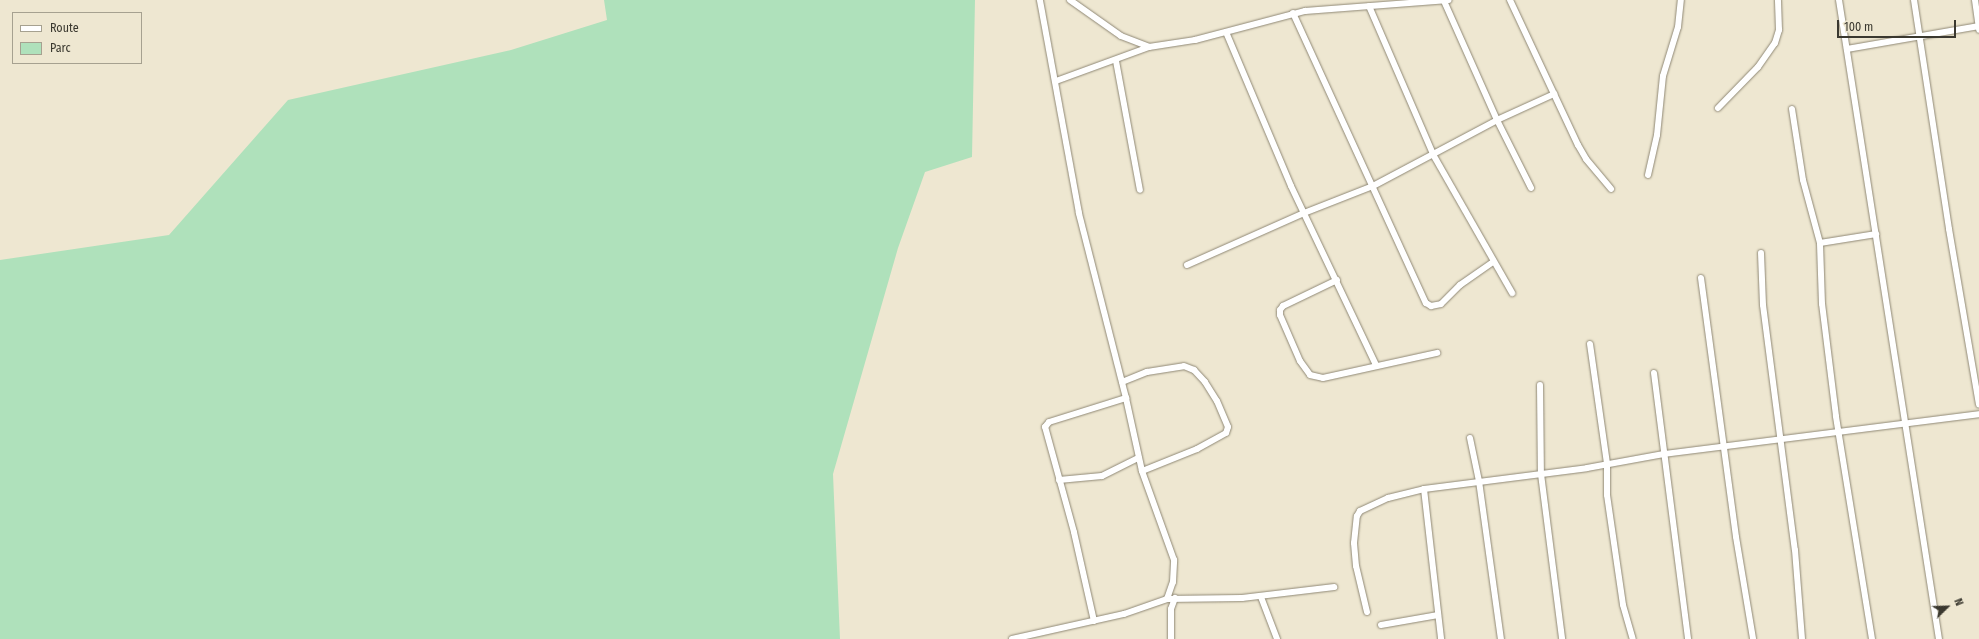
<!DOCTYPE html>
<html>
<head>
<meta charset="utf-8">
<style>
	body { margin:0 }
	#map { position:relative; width:1979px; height:639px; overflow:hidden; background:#eee7d1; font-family:"Fira Sans Condensed",sans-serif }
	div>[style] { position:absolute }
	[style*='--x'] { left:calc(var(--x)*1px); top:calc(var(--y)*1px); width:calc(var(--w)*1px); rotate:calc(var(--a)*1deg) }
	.green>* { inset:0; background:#afe1bb }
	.roads { filter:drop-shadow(0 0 1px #8f8875) drop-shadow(0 0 1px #8f8875) }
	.street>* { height:6px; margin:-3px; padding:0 3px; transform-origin:3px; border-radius:3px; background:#fff }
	span { translate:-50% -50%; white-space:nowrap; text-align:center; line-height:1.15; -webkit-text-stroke:4px #eee7d1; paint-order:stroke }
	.legend { position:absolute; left:12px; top:12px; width:130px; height:52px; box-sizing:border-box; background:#eee7d1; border:1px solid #a6a190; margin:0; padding:5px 7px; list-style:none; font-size:12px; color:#3a382f }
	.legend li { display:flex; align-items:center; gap:8px; height:20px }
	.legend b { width:20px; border:1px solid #a6a190 }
	.north { position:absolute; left:1927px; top:587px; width:40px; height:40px; -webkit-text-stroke:3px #eee7d1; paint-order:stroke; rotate:67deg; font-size:11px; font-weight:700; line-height:16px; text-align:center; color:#3a382f }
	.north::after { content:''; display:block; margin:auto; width:14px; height:18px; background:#3a382f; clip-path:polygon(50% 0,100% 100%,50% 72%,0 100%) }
	.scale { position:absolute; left:1837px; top:20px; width:119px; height:18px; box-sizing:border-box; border:2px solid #3a382f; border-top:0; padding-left:5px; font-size:12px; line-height:14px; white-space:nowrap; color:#3a382f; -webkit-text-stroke:3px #eee7d1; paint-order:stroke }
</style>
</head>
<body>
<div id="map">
	<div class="green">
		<i style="clip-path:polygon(604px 0,975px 0,972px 157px,925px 172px,898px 248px,833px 474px,840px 639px,0 639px,0 260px,169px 235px,288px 100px,511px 50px,607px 20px)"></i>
	</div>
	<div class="roads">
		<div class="street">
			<i style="--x:1070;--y:0;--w:62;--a:35.2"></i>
			<i style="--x:1121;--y:36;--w:30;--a:21"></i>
			<i style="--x:1149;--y:47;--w:47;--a:-8.7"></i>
			<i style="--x:1195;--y:40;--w:114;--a:-14.8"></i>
			<i style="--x:1305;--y:11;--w:144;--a:-4.4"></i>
			<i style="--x:1510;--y:0;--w:160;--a:64.9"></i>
			<i style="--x:1578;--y:145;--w:16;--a:60"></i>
			<i style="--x:1586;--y:159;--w:39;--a:50"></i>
			<i style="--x:1839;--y:0;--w:647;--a:81.11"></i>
			<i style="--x:1914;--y:0;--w:232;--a:81.3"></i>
			<i style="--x:1949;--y:229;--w:178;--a:80.3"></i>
			<i style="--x:1975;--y:0;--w:30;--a:82"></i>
			<i style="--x:1444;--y:1;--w:130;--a:66"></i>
			<i style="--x:1497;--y:120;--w:76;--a:63.4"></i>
			<i style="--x:1369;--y:6;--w:163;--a:66.6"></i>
			<i style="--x:1434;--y:156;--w:158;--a:60.3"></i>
			<i style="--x:1293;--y:13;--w:319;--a:65.4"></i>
			<i style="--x:1426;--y:303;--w:6;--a:31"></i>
			<i style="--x:1431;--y:306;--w:10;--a:-11"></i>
			<i style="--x:1441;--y:304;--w:27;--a:-45"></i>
			<i style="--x:1460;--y:285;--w:40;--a:-34.9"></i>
			<i style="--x:1226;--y:32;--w:167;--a:67.1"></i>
			<i style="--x:1291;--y:186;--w:198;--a:64.6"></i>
			<i style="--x:1847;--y:49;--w:134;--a:-9.9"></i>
			<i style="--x:1116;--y:61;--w:131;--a:79.5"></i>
			<i style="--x:1056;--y:81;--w:99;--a:-20.1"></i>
			<i style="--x:1718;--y:108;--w:57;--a:-45.7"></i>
			<i style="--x:1758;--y:67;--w:29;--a:-55"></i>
			<i style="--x:1775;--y:43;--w:14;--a:-73"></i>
			<i style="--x:1779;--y:30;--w:30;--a:-92"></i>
			<i style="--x:1792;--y:109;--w:72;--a:81.2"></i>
			<i style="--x:1803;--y:180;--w:65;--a:74.9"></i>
			<i style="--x:1648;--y:175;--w:41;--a:-77.3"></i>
			<i style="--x:1657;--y:135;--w:59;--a:-84.2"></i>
			<i style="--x:1663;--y:76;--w:51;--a:-73"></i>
			<i style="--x:1678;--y:27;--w:27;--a:-84"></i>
			<i style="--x:1761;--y:253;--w:52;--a:87.8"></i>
			<i style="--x:1763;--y:305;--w:247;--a:82.6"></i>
			<i style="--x:1795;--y:550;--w:89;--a:85.5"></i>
			<i style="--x:1187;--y:265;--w:128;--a:-24"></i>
			<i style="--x:1304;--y:213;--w:74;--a:-21.4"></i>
			<i style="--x:1373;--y:186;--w:140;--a:-28"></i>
			<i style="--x:1497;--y:120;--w:63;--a:-24.5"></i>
			<i style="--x:1701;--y:278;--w:261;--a:82.3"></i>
			<i style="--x:1736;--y:537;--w:103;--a:80.5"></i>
			<i style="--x:1337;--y:280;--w:60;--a:154.3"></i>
			<i style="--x:1283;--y:306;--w:5;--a:127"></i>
			<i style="--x:1280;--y:310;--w:5;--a:90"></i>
			<i style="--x:1280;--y:315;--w:50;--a:66.5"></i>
			<i style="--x:1300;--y:361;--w:17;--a:54"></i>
			<i style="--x:1310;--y:375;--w:13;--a:13"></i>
			<i style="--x:1323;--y:378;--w:117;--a:-12.4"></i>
			<i style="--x:1590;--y:344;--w:120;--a:81.9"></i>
			<i style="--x:1607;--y:463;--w:32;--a:90"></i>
			<i style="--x:1607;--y:495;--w:111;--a:81.7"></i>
			<i style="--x:1623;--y:605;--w:35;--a:74"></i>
			<i style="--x:1654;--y:373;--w:268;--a:82.7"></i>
			<i style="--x:1122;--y:382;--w:27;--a:-22"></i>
			<i style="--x:1147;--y:372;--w:37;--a:-9"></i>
			<i style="--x:1184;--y:366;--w:11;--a:22"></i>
			<i style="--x:1194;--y:370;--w:16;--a:47"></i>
			<i style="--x:1205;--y:382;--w:22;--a:58"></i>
			<i style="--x:1217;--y:401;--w:28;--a:67"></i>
			<i style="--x:1228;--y:427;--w:6;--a:108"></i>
			<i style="--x:1226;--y:433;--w:33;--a:151"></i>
			<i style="--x:1197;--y:449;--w:59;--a:158.2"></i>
			<i style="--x:1540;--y:385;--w:89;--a:89.4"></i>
			<i style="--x:1541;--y:474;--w:166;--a:82.7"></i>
			<i style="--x:1470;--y:438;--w:44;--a:78.2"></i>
			<i style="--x:1479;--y:481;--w:160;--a:82.1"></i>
			<i style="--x:1059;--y:480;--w:43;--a:-5.3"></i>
			<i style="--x:1102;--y:476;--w:40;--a:-26.6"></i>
			<i style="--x:1424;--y:489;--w:151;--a:83.5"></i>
			<i style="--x:1261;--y:597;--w:45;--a:69.1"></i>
			<i style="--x:1167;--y:599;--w:75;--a:-0.8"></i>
			<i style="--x:1242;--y:598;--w:93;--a:-6.8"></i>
			<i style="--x:1367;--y:612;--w:47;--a:-103.4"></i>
			<i style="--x:1356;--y:566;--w:23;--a:-95"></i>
			<i style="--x:1354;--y:543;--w:27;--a:-84"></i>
			<i style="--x:1357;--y:516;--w:6;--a:-59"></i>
			<i style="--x:1360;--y:511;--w:31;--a:-25"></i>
			<i style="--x:1388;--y:498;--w:37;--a:-14"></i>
			<i style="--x:1424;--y:489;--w:164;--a:-7.3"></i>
			<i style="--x:1587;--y:468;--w:78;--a:-10.3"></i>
			<i style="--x:1664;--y:454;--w:318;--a:-7.2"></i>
			<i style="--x:1094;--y:621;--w:91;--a:-102.7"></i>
			<i style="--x:1074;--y:532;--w:109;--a:-105.4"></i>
			<i style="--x:1045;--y:427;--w:6;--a:-51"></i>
			<i style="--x:1049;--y:422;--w:81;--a:-17.3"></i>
			<i style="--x:1381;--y:625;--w:58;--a:-10"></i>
			<i style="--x:1012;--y:639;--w:115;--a:-12.6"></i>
			<i style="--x:1124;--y:614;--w:46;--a:-19.2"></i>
			<i style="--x:1167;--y:599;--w:18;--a:-71"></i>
			<i style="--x:1173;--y:582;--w:22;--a:-87"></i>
			<i style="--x:1174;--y:560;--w:95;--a:-109.8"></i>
			<i style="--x:1142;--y:471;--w:75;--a:-102.4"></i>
			<i style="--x:1126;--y:398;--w:191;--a:-104.3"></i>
			<i style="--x:1079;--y:213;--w:217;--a:-100.4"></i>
			<i style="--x:1171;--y:639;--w:30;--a:-90"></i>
			<i style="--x:1171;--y:609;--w:12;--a:-70"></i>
			<i style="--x:1872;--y:639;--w:226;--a:-99.2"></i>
			<i style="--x:1836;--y:416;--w:113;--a:-97.1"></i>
			<i style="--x:1822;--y:304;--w:61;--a:-91.9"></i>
			<i style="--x:1820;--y:243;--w:57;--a:-9.1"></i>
		</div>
	</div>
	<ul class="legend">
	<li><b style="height:5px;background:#fff"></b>Route</li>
	<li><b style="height:11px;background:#afe1bb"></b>Parc</li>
	</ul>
	<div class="north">N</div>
	<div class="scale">100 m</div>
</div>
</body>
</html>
